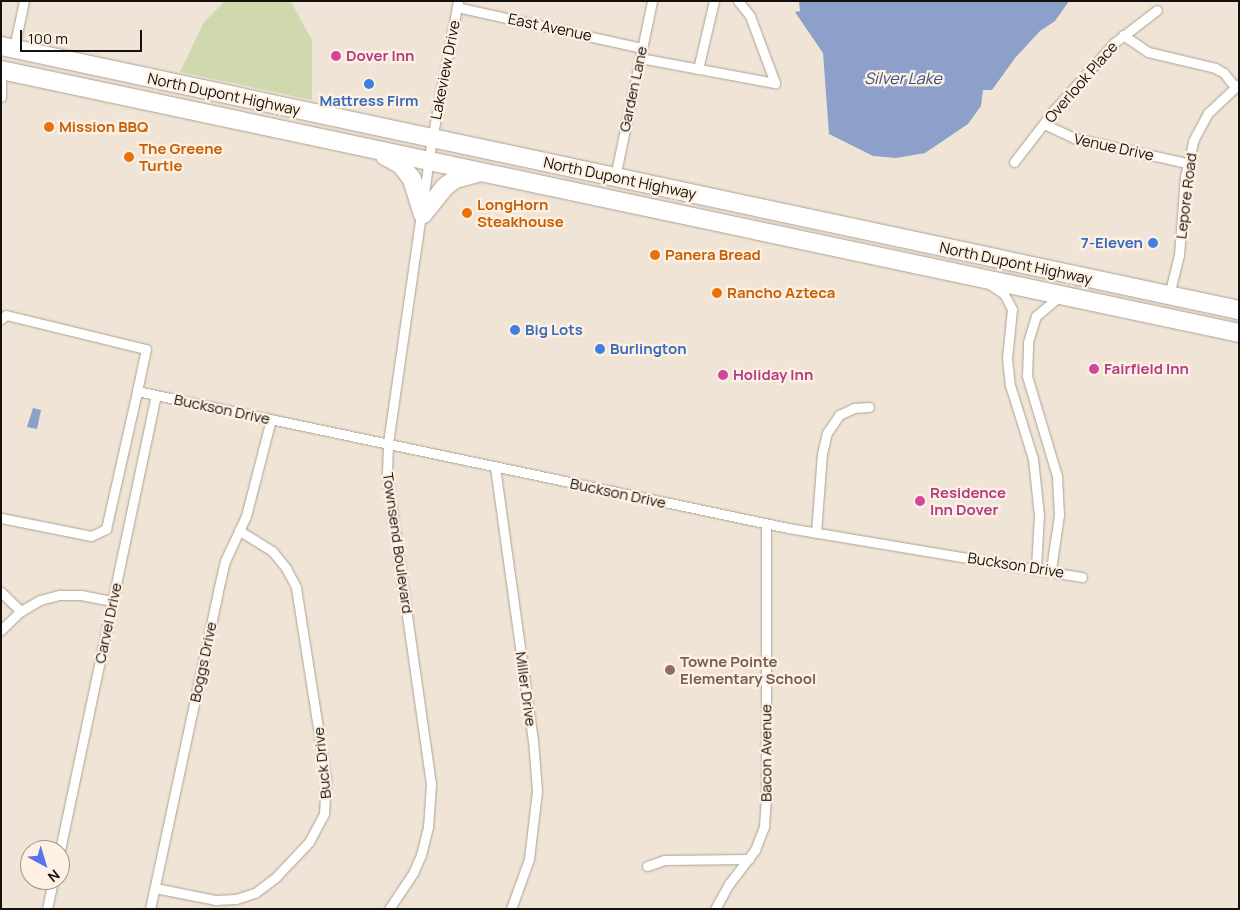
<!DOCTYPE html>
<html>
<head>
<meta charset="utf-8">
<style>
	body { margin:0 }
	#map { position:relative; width:1240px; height:910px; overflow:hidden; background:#f0e4d6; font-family:Manrope,sans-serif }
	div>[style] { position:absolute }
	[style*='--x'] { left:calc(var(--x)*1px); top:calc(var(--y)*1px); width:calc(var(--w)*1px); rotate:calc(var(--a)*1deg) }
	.green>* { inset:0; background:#cfd9ad }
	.water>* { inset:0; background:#8ca0c9 }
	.roads { filter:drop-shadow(0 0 1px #aca193) drop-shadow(0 0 1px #aca193) }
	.street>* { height:9px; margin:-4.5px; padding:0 4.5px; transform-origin:4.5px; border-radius:4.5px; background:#fff }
	.highway>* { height:18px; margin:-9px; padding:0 9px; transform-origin:9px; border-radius:9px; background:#fff }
	.dots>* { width:14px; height:14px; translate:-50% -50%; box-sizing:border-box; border:2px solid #fef1e3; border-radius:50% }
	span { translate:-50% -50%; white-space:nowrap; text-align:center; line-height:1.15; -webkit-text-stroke:4.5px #fef1e3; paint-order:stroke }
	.street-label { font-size:15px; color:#14100b }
	.hotel-label { font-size:15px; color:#b23c85; font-weight:700 }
	.left { translate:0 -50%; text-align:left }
	.shop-label { font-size:15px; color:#366cbe; font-weight:700 }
	.right { translate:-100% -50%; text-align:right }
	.food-label { font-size:15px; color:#c56008; font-weight:700 }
	.education-label { font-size:15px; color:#785e54; font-weight:700 }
	.water-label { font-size:16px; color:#354e83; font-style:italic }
	.frame { position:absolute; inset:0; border:2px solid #14100b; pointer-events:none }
	.north { position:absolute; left:20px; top:840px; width:50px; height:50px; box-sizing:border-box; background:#fef1e3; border:1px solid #a0978d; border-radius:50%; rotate:141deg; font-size:14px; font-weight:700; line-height:20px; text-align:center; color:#14100b }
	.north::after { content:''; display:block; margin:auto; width:18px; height:22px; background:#5774ea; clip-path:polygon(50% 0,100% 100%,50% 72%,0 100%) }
	.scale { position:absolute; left:20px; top:30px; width:122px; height:22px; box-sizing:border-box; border:2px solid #14100b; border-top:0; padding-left:6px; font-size:15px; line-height:18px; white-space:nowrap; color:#14100b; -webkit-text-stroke:4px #fef1e3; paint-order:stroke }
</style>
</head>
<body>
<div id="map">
	<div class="green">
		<i style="clip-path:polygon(225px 1px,291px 2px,312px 40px,312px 100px,180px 72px,204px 22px)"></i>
	</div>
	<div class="water">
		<i style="clip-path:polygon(799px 1px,1069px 1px,1055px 21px,1040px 31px,1015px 58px,992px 90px,983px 90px,981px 106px,968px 124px,925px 153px,896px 158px,873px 156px,829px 134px,823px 53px,795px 12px,800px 11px)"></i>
		<i style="clip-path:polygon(33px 408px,41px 410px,37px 429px,27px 427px)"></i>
	</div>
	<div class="roads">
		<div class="street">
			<i style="--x:738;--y:1;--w:19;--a:51"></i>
			<i style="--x:750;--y:16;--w:72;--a:69.5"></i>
			<i style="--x:457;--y:7;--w:189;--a:12.5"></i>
			<i style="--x:1123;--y:35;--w:30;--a:34"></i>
			<i style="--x:1148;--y:52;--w:69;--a:13.4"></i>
			<i style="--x:1215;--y:68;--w:10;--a:29"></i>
			<i style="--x:1224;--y:73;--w:18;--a:52"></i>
			<i style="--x:14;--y:48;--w:48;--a:-78"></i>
			<i style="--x:640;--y:58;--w:137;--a:10.5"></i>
			<i style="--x:698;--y:69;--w:70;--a:-76.8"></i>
			<i style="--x:1;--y:79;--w:18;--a:90"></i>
			<i style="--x:1044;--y:124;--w:33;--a:25"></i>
			<i style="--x:1074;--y:138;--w:116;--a:12.5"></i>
			<i style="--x:1014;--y:162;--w:66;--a:-52.4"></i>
			<i style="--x:1054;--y:110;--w:90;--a:-48.2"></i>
			<i style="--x:1114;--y:43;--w:54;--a:-37.5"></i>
			<i style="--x:615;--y:177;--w:180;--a:-78.1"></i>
			<i style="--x:991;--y:285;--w:16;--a:35"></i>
			<i style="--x:1004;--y:294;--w:17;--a:62"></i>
			<i style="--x:1012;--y:309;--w:49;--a:95.8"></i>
			<i style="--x:1007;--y:358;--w:27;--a:84"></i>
			<i style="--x:1010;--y:385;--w:77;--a:72.7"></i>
			<i style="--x:1033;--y:459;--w:56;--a:83.9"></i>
			<i style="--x:1039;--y:515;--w:52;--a:93.3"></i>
			<i style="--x:1169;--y:295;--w:41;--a:-76"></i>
			<i style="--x:1179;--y:255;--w:78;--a:-85.6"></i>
			<i style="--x:1185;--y:177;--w:37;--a:-77"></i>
			<i style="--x:1193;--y:141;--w:32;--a:-62"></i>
			<i style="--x:1208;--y:113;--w:42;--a:-43.1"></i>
			<i style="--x:1;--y:319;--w:6;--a:-39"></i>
			<i style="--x:6;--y:315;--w:144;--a:13.7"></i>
			<i style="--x:146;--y:349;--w:43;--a:102.1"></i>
			<i style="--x:137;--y:391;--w:665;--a:11.88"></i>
			<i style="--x:788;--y:528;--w:298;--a:9.5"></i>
			<i style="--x:495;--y:467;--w:276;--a:82.1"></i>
			<i style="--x:533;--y:740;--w:51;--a:85.5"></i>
			<i style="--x:537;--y:791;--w:68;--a:96.7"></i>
			<i style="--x:529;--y:859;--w:53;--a:109.8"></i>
			<i style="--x:1;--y:518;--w:92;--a:11.3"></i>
			<i style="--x:91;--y:536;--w:17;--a:-25"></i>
			<i style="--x:106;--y:529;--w:141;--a:-77.3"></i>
			<i style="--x:816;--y:533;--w:79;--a:-85.7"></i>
			<i style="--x:822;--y:454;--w:22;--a:-77"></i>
			<i style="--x:827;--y:433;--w:22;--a:-56"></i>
			<i style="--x:839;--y:415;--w:17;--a:-25"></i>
			<i style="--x:854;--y:408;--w:15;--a:-4"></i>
			<i style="--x:1051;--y:569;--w:55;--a:-81.6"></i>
			<i style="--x:1059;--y:515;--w:39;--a:-93"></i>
			<i style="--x:1057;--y:476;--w:104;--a:-106.7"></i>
			<i style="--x:1027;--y:376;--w:34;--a:-88"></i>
			<i style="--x:1028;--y:342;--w:27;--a:-73"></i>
			<i style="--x:1036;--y:316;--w:33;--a:-40"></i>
			<i style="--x:1;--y:592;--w:28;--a:44"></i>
			<i style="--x:1;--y:630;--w:28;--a:-44"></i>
			<i style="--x:21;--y:611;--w:22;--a:-30"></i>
			<i style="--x:40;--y:600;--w:20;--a:-15"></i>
			<i style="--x:59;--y:595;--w:22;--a:0"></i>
			<i style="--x:81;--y:595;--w:33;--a:11"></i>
			<i style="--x:60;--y:850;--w:465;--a:-78.1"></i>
			<i style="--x:647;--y:866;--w:18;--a:-19"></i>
			<i style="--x:664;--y:860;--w:85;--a:-0.7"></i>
			<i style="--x:155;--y:888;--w:61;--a:11.3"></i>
			<i style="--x:215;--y:900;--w:21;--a:-3"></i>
			<i style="--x:236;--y:899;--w:20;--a:-18"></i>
			<i style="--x:255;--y:893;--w:25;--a:-37"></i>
			<i style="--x:275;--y:878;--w:50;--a:-46.6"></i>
			<i style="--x:309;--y:842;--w:32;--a:-62"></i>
			<i style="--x:324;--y:814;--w:35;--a:-87"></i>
			<i style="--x:326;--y:779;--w:194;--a:-98.9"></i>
			<i style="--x:296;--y:587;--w:21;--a:-118"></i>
			<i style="--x:286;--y:568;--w:22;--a:-129"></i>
			<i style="--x:272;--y:551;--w:39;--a:-148"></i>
			<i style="--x:47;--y:909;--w:30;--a:-78"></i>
			<i style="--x:150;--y:909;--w:325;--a:-77.9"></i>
			<i style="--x:218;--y:591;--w:31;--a:-77"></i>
			<i style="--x:225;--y:561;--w:50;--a:-65"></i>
			<i style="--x:246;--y:516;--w:100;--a:-75.5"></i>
			<i style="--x:389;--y:909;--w:43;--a:-56.3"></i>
			<i style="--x:413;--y:873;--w:20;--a:-66"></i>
			<i style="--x:421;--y:855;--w:29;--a:-76"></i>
			<i style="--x:428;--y:827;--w:43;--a:-86"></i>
			<i style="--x:431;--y:784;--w:314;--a:-98.1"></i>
			<i style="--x:387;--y:473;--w:30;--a:-88"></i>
			<i style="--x:388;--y:443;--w:307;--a:-81.8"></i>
			<i style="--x:432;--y:139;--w:140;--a:-79.3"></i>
			<i style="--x:715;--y:909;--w:29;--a:-61"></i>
			<i style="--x:729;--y:884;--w:43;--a:-52.6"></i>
			<i style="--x:755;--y:850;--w:26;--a:-69"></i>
			<i style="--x:764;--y:826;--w:28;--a:-86"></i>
			<i style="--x:766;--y:798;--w:274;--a:-90"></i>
		</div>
		<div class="highway">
			<i style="--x:1;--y:46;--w:1266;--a:12.04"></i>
			<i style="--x:1;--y:70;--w:1266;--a:11.99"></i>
			<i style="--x:385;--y:156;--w:18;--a:29"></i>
			<i style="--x:401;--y:165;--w:18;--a:52"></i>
			<i style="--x:412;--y:179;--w:37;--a:73"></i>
			<i style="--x:423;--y:214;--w:36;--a:-51"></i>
			<i style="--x:446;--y:186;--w:11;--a:-38"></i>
			<i style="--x:455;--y:179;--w:24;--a:-15"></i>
		</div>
	</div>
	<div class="dots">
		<i style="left:336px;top:56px;background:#d1479c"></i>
		<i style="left:369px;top:84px;background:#3f7fe0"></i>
		<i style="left:49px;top:127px;background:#e8710a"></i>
		<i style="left:129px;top:157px;background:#e8710a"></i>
		<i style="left:467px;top:213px;background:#e8710a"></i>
		<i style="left:1153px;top:243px;background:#3f7fe0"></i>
		<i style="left:655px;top:255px;background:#e8710a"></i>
		<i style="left:717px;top:293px;background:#e8710a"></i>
		<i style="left:515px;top:330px;background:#3f7fe0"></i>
		<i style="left:600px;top:349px;background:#3f7fe0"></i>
		<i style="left:1094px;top:369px;background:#d1479c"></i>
		<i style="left:723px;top:375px;background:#d1479c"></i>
		<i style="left:920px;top:501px;background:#d1479c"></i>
		<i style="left:670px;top:670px;background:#8d6e63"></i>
	</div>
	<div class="street-label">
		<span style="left:550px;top:27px;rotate:12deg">East Avenue</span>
		<span style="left:445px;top:70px;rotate:-79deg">Lakeview Drive</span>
		<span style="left:1081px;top:82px;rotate:-49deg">Overlook Place</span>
		<span style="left:633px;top:89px;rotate:-78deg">Garden Lane</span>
		<span style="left:224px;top:94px;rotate:12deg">North Dupont Highway</span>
		<span style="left:1114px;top:147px;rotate:12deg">Venue Drive</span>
		<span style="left:620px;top:178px;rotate:12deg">North Dupont Highway</span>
		<span style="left:1186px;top:196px;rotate:-83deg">Lepore Road</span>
		<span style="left:1016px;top:263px;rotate:12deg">North Dupont Highway</span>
		<span style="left:222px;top:409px;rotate:12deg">Buckson Drive</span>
		<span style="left:618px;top:493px;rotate:12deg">Buckson Drive</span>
		<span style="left:398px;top:543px;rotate:82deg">Townsend Boulevard</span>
		<span style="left:1016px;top:565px;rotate:9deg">Buckson Drive</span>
		<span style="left:108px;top:623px;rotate:-78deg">Carvel Drive</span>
		<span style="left:203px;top:662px;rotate:-78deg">Boggs Drive</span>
		<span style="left:526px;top:689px;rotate:82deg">Miller Drive</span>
		<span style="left:766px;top:753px;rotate:-90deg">Bacon Avenue</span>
		<span style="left:322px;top:763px;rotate:-96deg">Buck Drive</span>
	</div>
	<div class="hotel-label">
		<span class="left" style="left:346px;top:56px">Dover Inn</span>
		<span class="left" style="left:1104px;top:369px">Fairfield Inn</span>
		<span class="left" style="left:733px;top:375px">Holiday Inn</span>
		<span class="left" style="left:930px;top:501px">Residence<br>Inn Dover</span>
	</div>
	<div class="shop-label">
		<span style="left:369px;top:101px">Mattress Firm</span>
		<span class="right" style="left:1143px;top:243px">7-Eleven</span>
		<span class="left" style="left:525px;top:330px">Big Lots</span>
		<span class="left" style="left:610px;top:349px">Burlington</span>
	</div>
	<div class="food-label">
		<span class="left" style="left:59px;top:127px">Mission BBQ</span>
		<span class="left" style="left:139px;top:157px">The Greene<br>Turtle</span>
		<span class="left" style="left:477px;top:213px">LongHorn<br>Steakhouse</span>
		<span class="left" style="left:665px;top:255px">Panera Bread</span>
		<span class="left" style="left:727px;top:293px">Rancho Azteca</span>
	</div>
	<div class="education-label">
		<span class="left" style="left:680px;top:670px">Towne Pointe<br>Elementary School</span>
	</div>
	<div class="water-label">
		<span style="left:903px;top:78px">Silver Lake</span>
	</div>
	<div class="frame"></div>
	<div class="north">N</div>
	<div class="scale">100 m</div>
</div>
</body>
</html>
